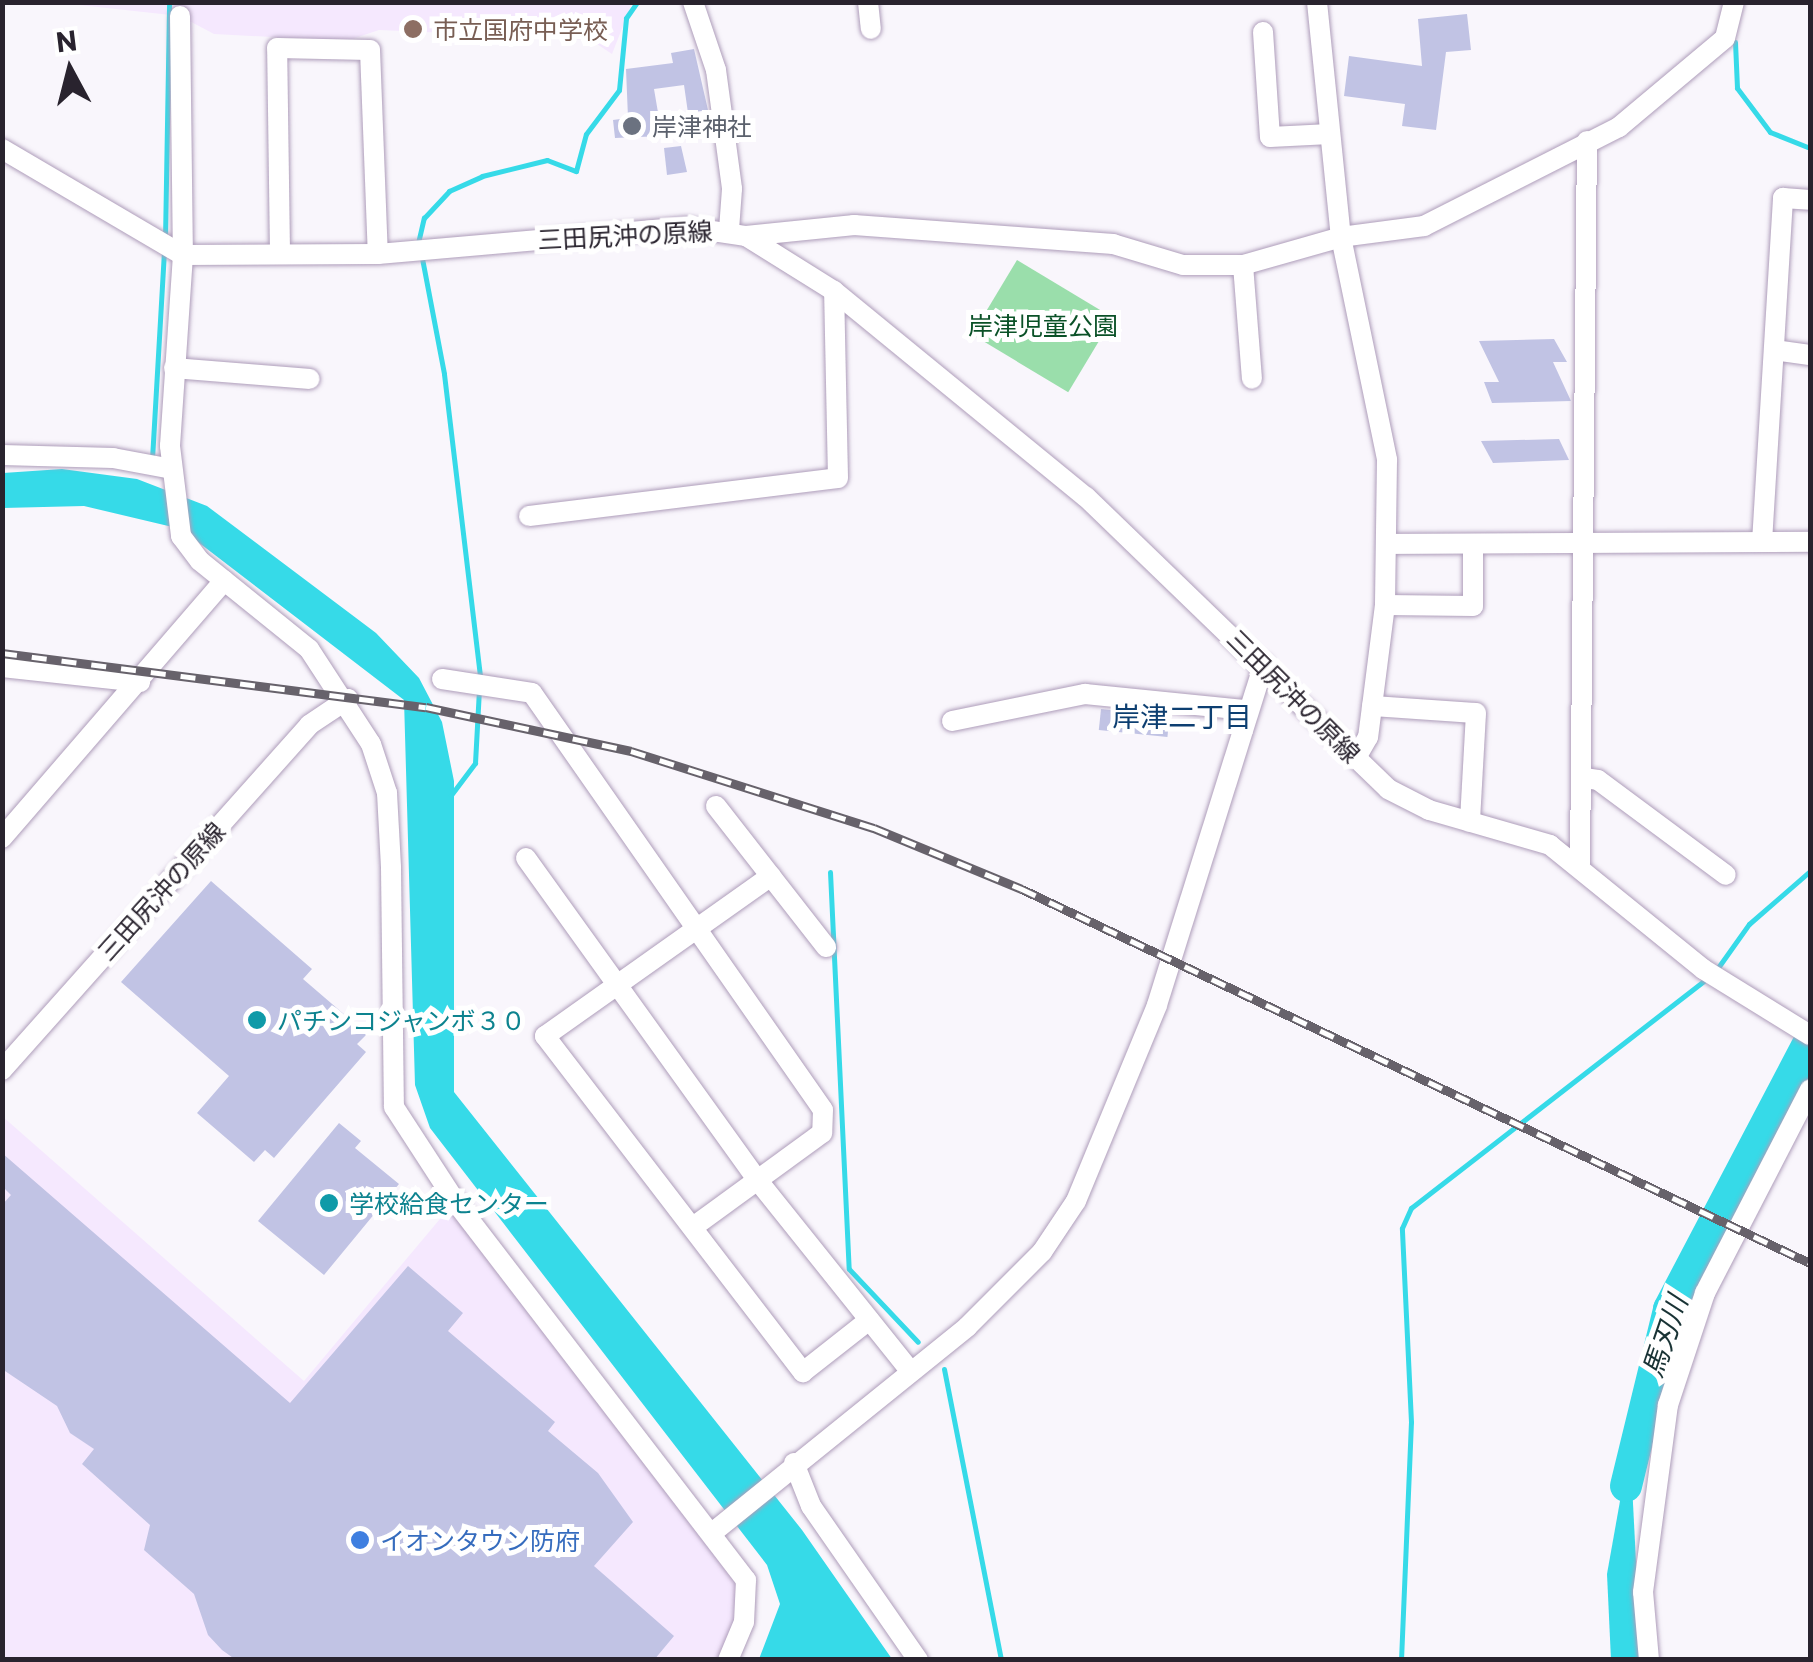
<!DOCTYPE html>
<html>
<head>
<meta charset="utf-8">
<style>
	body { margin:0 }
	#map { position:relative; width:1813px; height:1662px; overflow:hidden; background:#f9f6fc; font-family:Commissioner,"Noto Sans JP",sans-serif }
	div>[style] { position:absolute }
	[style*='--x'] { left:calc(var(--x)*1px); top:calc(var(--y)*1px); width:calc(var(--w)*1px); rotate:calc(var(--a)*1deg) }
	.built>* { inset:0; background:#f5e8fe }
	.green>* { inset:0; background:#9adeab; transform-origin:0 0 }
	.water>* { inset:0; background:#36dae8 }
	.stream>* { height:5px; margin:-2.5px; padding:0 2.5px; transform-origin:2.5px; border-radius:2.5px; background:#36dae8 }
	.river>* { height:32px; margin:-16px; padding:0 16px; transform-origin:16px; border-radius:16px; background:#36dae8 }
	.building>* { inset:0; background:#c1c3e4; transform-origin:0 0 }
	.roads { filter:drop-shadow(0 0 2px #ae9dba) drop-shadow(0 0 2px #ae9dba) }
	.minor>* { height:20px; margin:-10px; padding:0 10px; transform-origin:10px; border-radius:10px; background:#fff }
	.rail>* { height:9px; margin-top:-4.5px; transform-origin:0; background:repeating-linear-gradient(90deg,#fff 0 15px,#67626b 0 30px); box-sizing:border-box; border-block:2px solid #67626b }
	.dots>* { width:28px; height:28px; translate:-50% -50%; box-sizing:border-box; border:5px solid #fff; border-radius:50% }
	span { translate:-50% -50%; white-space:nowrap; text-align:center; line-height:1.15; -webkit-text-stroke:10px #fff; paint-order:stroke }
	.education-label { font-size:25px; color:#785e54 }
	.left { translate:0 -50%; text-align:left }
	.worship-label { font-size:25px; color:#5b616d }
	.street-label { font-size:25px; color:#29232e }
	.park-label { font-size:25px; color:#0a5127 }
	.culture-label { font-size:25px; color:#0d838f }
	.shop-label { font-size:25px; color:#366cbe }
	.neighbourhood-label { font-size:28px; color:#0d3f71 }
	.water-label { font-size:28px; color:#193335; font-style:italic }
	.frame { position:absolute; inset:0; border:5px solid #29232e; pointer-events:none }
	.north { position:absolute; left:20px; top:20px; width:100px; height:100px; -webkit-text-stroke:8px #fff; paint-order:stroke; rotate:353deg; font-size:28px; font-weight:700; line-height:40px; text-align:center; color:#29232e }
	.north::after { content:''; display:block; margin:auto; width:35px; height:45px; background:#29232e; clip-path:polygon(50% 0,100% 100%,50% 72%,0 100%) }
</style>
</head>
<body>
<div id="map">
	<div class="built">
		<i style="clip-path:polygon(52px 2px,632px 3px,612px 54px,591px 40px,538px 37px,379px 30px,346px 41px,214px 34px,180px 16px)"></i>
		<i style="clip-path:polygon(2px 1116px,304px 1381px,455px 1201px,746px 1580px,728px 1659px,3px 1659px)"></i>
	</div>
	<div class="green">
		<i style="left:1017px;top:260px;width:112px;height:87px;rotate:31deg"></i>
	</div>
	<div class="water">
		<i style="clip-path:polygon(62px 469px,137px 479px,207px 506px,376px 633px,419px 678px,442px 722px,454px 781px,454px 1092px,802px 1530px,892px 1659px,759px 1659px,780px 1604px,767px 1565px,430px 1128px,415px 1085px,404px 700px,181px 529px,84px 506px,3px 508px,3px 473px)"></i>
		<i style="clip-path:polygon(1630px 1445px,1641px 1659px,1611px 1660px,1607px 1574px)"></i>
	</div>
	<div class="stream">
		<i style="--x:1735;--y:42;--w:46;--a:87.5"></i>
		<i style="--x:1737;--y:88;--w:55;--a:53.1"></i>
		<i style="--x:1770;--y:132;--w:43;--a:21.8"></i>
		<i style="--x:165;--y:239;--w:237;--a:-89"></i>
		<i style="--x:418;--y:243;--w:26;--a:-77"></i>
		<i style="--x:424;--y:218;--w:37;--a:-47"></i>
		<i style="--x:449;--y:191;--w:36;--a:-24"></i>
		<i style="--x:482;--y:176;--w:67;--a:-13.8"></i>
		<i style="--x:547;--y:160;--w:31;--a:21"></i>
		<i style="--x:576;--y:171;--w:38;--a:-75"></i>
		<i style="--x:586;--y:134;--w:55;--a:-53.1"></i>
		<i style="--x:619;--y:90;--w:72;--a:-84.4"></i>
		<i style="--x:626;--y:18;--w:19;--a:-55"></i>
		<i style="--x:421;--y:253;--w:123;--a:79.2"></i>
		<i style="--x:444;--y:374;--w:306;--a:83.2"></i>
		<i style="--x:152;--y:459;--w:209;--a:-86.7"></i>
		<i style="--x:451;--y:795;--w:40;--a:-53"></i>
		<i style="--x:475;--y:763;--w:74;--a:-86.9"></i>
		<i style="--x:830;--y:872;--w:397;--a:87.3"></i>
		<i style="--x:849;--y:1269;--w:100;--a:46.6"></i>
		<i style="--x:1717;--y:969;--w:55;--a:-54.6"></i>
		<i style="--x:1749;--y:924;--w:81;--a:-41"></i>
		<i style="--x:944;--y:1369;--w:297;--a:78.9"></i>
		<i style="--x:1401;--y:1660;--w:238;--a:-87.6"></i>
		<i style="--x:1411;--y:1422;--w:194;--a:-92.7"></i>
		<i style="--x:1402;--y:1228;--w:22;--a:-66"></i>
		<i style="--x:1411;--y:1208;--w:377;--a:-37.8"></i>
	</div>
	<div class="river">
		<i style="--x:1626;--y:1486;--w:182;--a:-76.3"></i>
		<i style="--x:1669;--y:1309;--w:303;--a:-62.3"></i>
	</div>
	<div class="building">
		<i style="clip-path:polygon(1467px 14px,1471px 50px,1446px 52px,1436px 130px,1402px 126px,1405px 104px,1344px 96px,1349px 56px,1422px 66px,1418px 19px)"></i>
		<i style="clip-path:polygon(694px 49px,708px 110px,688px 113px,684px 85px,654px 89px,662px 136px,615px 138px,613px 120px,628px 118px,626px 69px,673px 63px,671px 53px)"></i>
		<i style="clip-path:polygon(681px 146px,687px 172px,667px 175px,664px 148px)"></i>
		<i style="clip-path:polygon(1554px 339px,1567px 362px,1553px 362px,1571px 401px,1492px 403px,1484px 382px,1499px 382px,1479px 341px)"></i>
		<i style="clip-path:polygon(1559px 439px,1569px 460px,1493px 463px,1481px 441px)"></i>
		<i style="left:1101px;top:709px;width:69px;height:21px;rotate:6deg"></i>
		<i style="clip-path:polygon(211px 881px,312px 969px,303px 979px,367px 1034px,357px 1044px,366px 1052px,274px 1158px,265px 1150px,254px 1162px,197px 1113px,229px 1076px,121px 982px)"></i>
		<i style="clip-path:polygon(339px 1123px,361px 1141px,355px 1148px,399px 1184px,324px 1275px,258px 1221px)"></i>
		<i style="clip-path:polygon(2px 1153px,290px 1403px,408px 1266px,463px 1313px,448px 1331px,555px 1422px,548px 1431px,598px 1473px,633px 1522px,594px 1566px,674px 1636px,654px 1660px,236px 1660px,222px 1650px,208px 1635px,194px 1594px,144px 1550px,150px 1525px,82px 1464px,94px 1449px,70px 1433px,57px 1406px,2px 1369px,2px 1205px,11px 1195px,2px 1186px)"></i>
	</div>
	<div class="roads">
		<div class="minor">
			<i style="--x:693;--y:2;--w:72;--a:71.3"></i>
			<i style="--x:716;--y:70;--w:120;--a:82.3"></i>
			<i style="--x:732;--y:189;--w:41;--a:94.2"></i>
			<i style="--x:868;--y:2;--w:27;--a:84"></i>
			<i style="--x:1317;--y:2;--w:236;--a:84.2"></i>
			<i style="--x:1341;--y:237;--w:228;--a:78.3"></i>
			<i style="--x:1387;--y:460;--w:145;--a:90.8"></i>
			<i style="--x:1385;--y:605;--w:133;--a:97.3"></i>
			<i style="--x:1368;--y:737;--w:20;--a:120"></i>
			<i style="--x:180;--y:16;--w:239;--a:89.3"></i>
			<i style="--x:183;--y:255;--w:191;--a:93.9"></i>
			<i style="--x:170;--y:446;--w:91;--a:83"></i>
			<i style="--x:181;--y:536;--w:31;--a:53"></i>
			<i style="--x:200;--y:561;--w:140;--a:38.9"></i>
			<i style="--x:309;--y:649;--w:113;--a:56.9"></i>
			<i style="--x:371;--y:744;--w:52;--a:71.9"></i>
			<i style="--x:387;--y:793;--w:75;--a:86.9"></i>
			<i style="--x:391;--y:868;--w:239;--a:89.3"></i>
			<i style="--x:394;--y:1107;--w:112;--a:57"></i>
			<i style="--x:455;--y:1201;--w:478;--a:52.5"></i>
			<i style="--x:746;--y:1580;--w:42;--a:92.7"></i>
			<i style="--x:744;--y:1622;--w:41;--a:112.8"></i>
			<i style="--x:1263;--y:32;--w:105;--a:86.2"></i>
			<i style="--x:1270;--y:137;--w:60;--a:-2.9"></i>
			<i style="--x:2;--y:149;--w:210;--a:30.4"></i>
			<i style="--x:183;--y:255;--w:195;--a:-0.3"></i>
			<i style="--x:378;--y:254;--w:309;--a:-5"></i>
			<i style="--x:686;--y:227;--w:61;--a:8.5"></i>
			<i style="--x:746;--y:236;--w:104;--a:32"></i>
			<i style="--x:834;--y:291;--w:325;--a:39.3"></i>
			<i style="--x:1086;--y:497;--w:420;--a:44"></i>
			<i style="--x:1388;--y:789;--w:46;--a:27.1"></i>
			<i style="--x:1429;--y:810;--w:126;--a:16.1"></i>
			<i style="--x:1550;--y:845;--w:197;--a:39"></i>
			<i style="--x:1703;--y:969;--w:126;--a:31.7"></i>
			<i style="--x:746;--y:236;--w:109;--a:-5.8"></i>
			<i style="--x:854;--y:225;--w:260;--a:4.2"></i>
			<i style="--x:1113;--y:244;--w:73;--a:16.7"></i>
			<i style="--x:1183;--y:265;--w:60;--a:0"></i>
			<i style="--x:1243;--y:265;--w:102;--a:-15.9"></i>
			<i style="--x:1341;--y:237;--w:84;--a:-7.5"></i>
			<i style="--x:1424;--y:226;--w:219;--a:-26.9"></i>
			<i style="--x:1619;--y:127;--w:138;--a:-40"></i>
			<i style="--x:1725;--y:38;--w:37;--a:-76"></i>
			<i style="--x:280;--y:253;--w:205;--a:-90.8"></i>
			<i style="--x:277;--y:48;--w:93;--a:1.2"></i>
			<i style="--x:370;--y:50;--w:204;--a:87.8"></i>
			<i style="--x:1243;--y:265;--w:114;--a:85.5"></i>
			<i style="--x:1774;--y:350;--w:36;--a:8"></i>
			<i style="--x:174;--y:368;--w:136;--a:4.6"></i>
			<i style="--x:2;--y:455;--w:111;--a:1.5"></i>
			<i style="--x:113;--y:458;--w:60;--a:10.6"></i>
			<i style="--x:529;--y:516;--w:311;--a:-7"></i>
			<i style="--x:838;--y:478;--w:187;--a:-91.2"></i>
			<i style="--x:1762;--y:542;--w:345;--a:-86.5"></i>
			<i style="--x:1783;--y:198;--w:27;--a:4"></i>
			<i style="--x:1387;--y:544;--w:423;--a:-0.3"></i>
			<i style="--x:1385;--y:605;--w:88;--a:0.7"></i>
			<i style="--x:1473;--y:606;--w:62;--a:-90"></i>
			<i style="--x:2;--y:667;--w:139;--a:6.2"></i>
			<i style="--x:442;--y:679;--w:91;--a:8.8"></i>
			<i style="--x:532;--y:693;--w:508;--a:55.09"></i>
			<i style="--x:823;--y:1110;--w:23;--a:92"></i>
			<i style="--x:822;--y:1133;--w:160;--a:143.9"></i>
			<i style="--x:1372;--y:706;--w:104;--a:3.9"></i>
			<i style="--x:1476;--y:713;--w:109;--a:93.2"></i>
			<i style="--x:952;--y:721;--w:136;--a:-11.5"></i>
			<i style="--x:1085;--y:694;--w:162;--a:5.7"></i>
			<i style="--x:1584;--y:778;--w:14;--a:8"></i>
			<i style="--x:1598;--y:780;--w:159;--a:36.6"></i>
			<i style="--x:716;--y:806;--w:179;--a:52"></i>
			<i style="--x:2;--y:838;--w:340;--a:-49.2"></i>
			<i style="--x:526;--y:858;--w:399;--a:54.3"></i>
			<i style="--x:759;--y:1182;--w:243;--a:51.3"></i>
			<i style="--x:1580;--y:864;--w:723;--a:-89.45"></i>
			<i style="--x:771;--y:876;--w:277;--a:144.7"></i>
			<i style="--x:545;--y:1036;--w:424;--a:52.5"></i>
			<i style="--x:803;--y:1372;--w:84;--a:-38.2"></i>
			<i style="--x:2;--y:1070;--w:462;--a:-48.3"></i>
			<i style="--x:309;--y:725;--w:47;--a:-33.7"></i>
			<i style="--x:794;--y:1463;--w:46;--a:68.4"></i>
			<i style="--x:811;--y:1506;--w:188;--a:55.2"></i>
			<i style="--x:712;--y:1533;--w:328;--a:-38.9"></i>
			<i style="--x:967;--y:1327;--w:106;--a:-45"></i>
			<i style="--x:1042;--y:1252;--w:61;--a:-56.3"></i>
			<i style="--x:1076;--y:1201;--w:212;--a:-67.5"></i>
			<i style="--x:1157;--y:1005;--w:357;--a:-72.6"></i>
			<i style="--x:1649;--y:1660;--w:68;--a:-95"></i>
			<i style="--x:1643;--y:1592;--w:189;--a:-82.4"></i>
			<i style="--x:1668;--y:1405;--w:118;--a:-71.7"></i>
			<i style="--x:1705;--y:1293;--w:229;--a:-62.7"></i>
		</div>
	</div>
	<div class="rail">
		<i style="--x:2;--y:653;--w:427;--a:7.3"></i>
		<i style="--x:426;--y:707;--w:210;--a:12.1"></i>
		<i style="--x:631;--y:751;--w:255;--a:17.6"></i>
		<i style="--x:874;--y:828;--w:160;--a:22.4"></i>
		<i style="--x:1022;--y:889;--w:872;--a:25.39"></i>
	</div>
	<div class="dots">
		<i style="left:413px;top:29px;background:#8d6e63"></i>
		<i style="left:632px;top:126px;background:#6b7280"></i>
		<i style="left:257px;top:1020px;background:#0f9aa8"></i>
		<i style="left:329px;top:1203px;background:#0f9aa8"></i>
		<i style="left:360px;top:1540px;background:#3f7fe0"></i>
	</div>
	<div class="education-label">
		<span class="left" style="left:433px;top:29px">市立国府中学校</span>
	</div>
	<div class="worship-label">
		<span class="left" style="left:652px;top:126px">岸津神社</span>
	</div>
	<div class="street-label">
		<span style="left:625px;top:235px;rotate:-3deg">三田尻沖の原線</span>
		<span style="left:1294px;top:696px;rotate:45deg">三田尻沖の原線</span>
		<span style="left:161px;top:891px;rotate:-48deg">三田尻沖の原線</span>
	</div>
	<div class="park-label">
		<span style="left:1043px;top:325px">岸津児童公園</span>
	</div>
	<div class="culture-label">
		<span class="left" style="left:277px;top:1020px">パチンコジャンボ３０</span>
		<span class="left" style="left:349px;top:1203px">学校給食センター</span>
	</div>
	<div class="shop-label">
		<span class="left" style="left:380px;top:1540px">イオンタウン防府</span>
	</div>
	<div class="neighbourhood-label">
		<span style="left:1182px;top:716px">岸津二丁目</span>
	</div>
	<div class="water-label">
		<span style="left:1664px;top:1336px;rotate:-71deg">馬刃川</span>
	</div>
	<div class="frame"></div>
	<div class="north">N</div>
</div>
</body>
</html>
